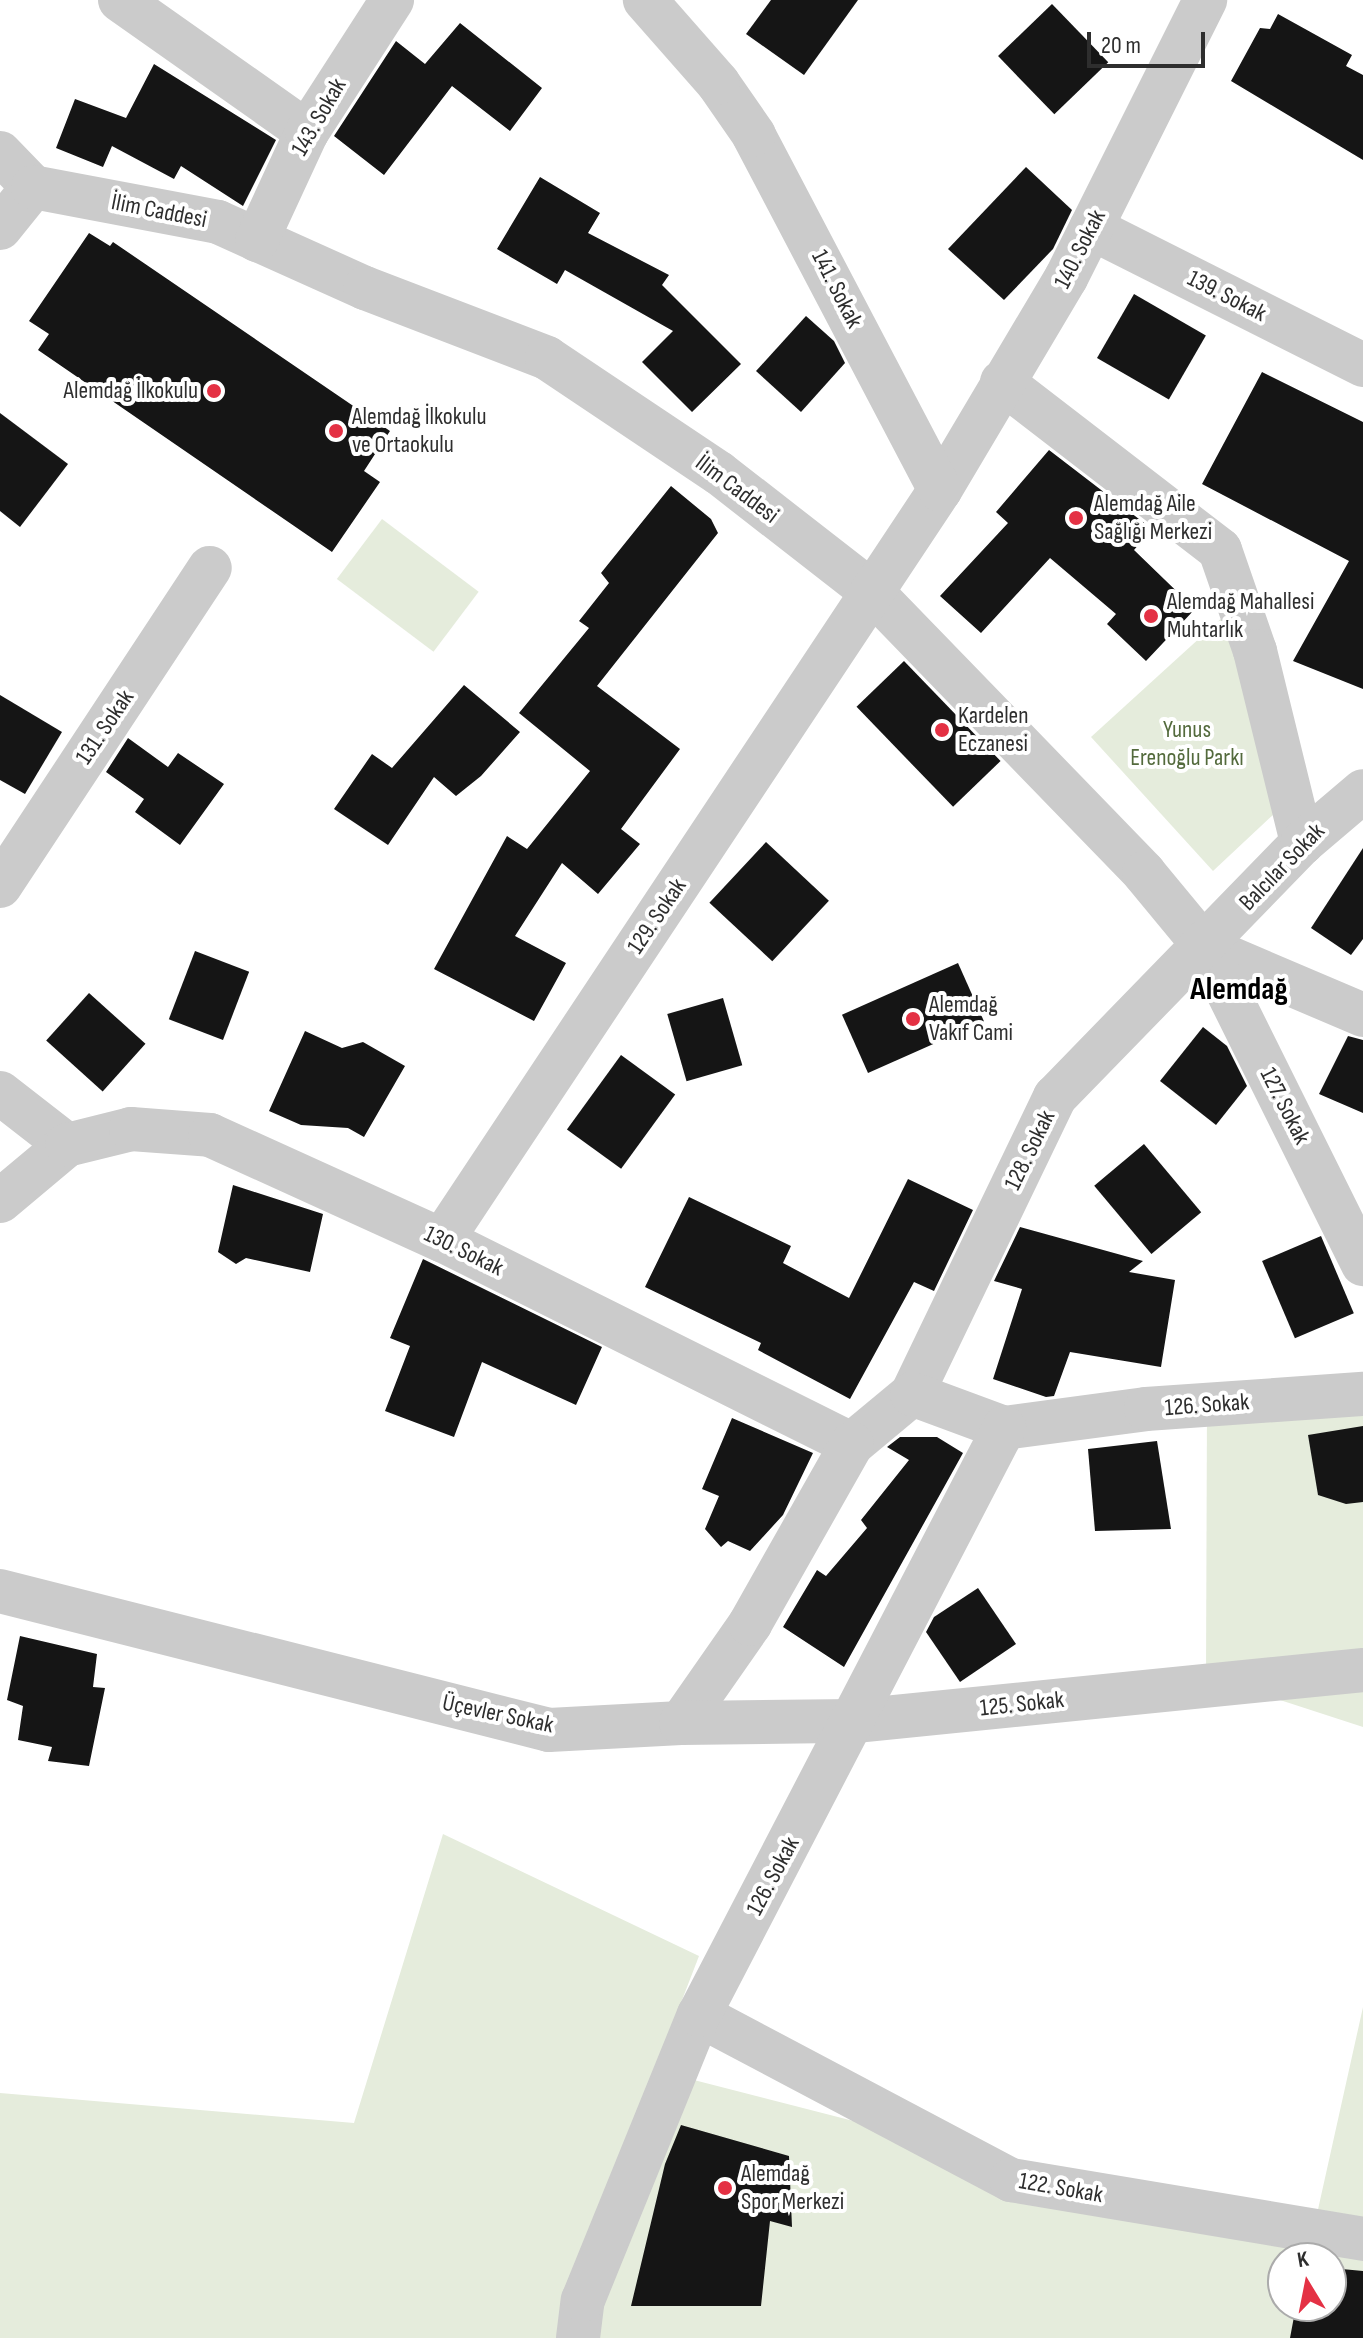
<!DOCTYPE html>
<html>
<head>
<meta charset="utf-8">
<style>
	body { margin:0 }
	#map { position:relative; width:1363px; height:2338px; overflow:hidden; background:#fff; font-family:"Sofia Sans Condensed",sans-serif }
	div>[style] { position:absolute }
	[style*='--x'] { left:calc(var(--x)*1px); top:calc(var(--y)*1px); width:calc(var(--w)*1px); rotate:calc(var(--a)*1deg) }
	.green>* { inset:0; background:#e5ecdc; transform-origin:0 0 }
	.building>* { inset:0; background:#151515; transform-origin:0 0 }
	.street>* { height:44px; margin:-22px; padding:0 22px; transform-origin:22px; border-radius:22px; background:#cbcbcb }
	.dots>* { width:22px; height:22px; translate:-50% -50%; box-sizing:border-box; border:4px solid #fff; border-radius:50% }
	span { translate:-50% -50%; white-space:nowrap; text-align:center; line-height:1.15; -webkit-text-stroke:8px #fff; paint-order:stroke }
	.street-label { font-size:24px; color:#2e2e2e }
	.poi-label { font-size:24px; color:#2e2e2e }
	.right { translate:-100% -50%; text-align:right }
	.left { translate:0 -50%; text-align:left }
	.park-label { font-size:24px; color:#536a3c }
	.district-label { font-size:32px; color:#000; font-weight:700 }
	.north { position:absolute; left:1267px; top:2242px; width:80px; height:80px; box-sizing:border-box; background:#fff; border:2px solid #ababab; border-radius:50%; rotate:350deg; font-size:22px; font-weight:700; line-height:32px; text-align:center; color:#2e2e2e }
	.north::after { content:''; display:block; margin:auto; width:28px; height:36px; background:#e43144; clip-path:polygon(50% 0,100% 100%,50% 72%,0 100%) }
	.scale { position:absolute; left:1087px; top:32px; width:118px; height:36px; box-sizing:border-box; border:4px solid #2e2e2e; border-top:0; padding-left:10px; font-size:24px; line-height:28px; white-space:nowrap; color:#2e2e2e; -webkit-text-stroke:6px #fff; paint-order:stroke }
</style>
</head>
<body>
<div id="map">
	<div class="green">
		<i style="left:382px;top:519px;width:121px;height:75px;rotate:37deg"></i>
		<i style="clip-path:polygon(1225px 615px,1274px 814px,1213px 871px,1091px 737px)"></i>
		<i style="clip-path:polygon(1207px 1404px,1363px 1407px,1363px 1727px,1206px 1676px)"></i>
		<i style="clip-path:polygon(evenodd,443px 1834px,699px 1956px,655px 2070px,1036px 2168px,1317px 2214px,1363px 2007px,1363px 2338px,0 2338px,0 2093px,354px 2123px,443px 1834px,1283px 2258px,1331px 2258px,1331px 2306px,1283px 2306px,1283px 2258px)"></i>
	</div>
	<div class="building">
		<i style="clip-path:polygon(771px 0,858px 0,804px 75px,746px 34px)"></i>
		<i style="left:1052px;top:4px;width:81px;height:75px;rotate:46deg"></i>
		<i style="clip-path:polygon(1278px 14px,1352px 55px,1346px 66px,1363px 75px,1363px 160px,1231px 81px,1260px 28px,1270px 29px)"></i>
		<i style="clip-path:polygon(460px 23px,542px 88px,510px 131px,452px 86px,384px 175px,334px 136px,396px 41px,425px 64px)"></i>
		<i style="clip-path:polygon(154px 64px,276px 140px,243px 206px,181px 166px,174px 179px,112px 146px,103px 167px,56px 148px,75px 99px,126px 118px)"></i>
		<i style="clip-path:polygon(1026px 167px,1072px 210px,1053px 249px,1004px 300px,948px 249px)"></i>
		<i style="clip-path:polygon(540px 177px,600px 213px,588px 233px,669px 275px,662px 285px,741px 364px,692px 412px,642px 362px,673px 331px,565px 270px,557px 284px,497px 249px)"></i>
		<i style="clip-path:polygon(89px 233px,110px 246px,113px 242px,390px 431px,364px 471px,380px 482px,332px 552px,38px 350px,49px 334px,29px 321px)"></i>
		<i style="left:1134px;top:294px;width:83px;height:74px;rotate:30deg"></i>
		<i style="clip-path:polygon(806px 316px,834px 341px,845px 363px,801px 412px,756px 371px)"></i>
		<i style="clip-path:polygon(1262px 372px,1363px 422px,1363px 689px,1293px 661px,1349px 561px,1202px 484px)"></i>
		<i style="clip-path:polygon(0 413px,68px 464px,20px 527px,0 511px)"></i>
		<i style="clip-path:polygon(1049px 450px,1152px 529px,1134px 550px,1195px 609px,1146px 661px,1107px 624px,1116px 614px,1050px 558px,981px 633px,940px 596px,1008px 523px,996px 512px)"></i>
		<i style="clip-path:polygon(671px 486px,711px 519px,718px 533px,597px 686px,680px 749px,621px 829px,640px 844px,598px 894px,562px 863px,515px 936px,566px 963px,534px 1021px,434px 969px,507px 836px,527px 849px,590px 771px,519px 713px,589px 628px,579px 621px,609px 583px,601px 573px)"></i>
		<i style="left:904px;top:661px;width:139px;height:66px;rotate:46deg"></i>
		<i style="clip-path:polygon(464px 685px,520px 732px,481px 776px,456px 796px,434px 777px,388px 845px,334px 809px,372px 754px,392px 768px)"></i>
		<i style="clip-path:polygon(0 695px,62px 732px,25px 794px,0 780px)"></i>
		<i style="clip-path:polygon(128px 738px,168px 767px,178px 753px,224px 784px,180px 845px,135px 812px,144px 799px,106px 772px)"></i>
		<i style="left:766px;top:842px;width:86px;height:83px;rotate:43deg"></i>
		<i style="clip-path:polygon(1363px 848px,1363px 939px,1351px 955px,1311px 928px)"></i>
		<i style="left:195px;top:951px;width:58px;height:73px;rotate:21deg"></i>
		<i style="left:958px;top:963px;width:64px;height:127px;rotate:66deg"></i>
		<i style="left:89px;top:993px;width:76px;height:64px;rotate:42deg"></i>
		<i style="left:723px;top:998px;width:70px;height:58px;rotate:74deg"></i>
		<i style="clip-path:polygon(1203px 1027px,1227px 1046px,1247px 1086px,1216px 1125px,1160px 1081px)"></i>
		<i style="clip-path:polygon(305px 1031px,342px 1048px,363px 1042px,405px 1066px,364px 1137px,348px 1128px,301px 1125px,269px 1111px)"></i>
		<i style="clip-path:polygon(1348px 1036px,1363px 1040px,1363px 1113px,1319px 1094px)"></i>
		<i style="left:621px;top:1055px;width:67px;height:92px;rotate:36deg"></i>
		<i style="left:1144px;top:1144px;width:89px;height:65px;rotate:50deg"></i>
		<i style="clip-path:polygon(908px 1179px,973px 1210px,934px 1291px,914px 1282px,850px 1399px,758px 1350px,761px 1343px,645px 1287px,689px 1197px,791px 1246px,783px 1263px,849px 1298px)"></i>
		<i style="clip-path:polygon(233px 1185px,323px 1214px,310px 1272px,246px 1258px,236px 1264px,218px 1252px)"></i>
		<i style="clip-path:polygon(1020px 1227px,1143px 1261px,1129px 1272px,1175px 1280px,1161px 1367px,1070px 1352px,1054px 1396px,1046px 1397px,993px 1379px,1022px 1289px,994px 1281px)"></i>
		<i style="left:1321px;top:1236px;width:84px;height:64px;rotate:67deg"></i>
		<i style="clip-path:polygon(423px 1259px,602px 1347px,576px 1405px,482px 1362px,454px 1437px,385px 1411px,410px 1346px,390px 1338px)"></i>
		<i style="clip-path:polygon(732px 1418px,813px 1453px,783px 1515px,750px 1551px,728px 1541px,721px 1547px,705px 1529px,719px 1496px,702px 1489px)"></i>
		<i style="clip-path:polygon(1363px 1426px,1363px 1502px,1346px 1504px,1318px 1495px,1308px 1435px)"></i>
		<i style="clip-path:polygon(900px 1437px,937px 1437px,963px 1453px,844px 1667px,783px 1627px,817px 1570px,826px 1576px,867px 1528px,861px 1520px,909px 1460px,887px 1447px)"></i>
		<i style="clip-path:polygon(1157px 1441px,1171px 1529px,1095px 1531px,1088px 1449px)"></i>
		<i style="clip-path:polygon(978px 1588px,1016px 1644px,960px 1682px,926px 1632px,934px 1617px)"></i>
		<i style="clip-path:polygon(20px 1636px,97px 1654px,93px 1687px,105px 1688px,89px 1766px,48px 1761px,52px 1747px,18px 1740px,23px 1706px,7px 1700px)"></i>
		<i style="clip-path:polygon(681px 2125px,789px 2156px,792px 2227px,770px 2221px,761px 2306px,631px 2306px,665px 2164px)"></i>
		<i style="clip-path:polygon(1331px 2268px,1363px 2271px,1363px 2338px,1290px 2338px,1296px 2306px,1331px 2306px)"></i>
	</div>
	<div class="street">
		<i style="--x:120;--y:0;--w:229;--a:35.2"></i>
		<i style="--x:0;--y:153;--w:47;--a:45.9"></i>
		<i style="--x:0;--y:228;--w:53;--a:-51.2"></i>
		<i style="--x:33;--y:187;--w:188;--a:10.7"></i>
		<i style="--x:218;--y:222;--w:161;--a:24.2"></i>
		<i style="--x:365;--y:288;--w:195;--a:21"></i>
		<i style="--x:547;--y:358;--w:207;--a:33.8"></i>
		<i style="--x:719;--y:473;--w:194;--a:37.9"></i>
		<i style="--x:872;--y:592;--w:391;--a:45.9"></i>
		<i style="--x:1144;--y:873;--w:97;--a:50.4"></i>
		<i style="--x:1206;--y:948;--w:171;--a:23.1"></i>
		<i style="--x:1091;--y:228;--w:305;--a:26.7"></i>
		<i style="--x:257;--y:240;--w:119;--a:-65.2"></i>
		<i style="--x:307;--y:132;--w:157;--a:-57.2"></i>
		<i style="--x:1002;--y:382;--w:275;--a:37.6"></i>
		<i style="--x:1220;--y:550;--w:107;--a:70.9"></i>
		<i style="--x:1255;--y:651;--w:198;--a:76.2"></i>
		<i style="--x:940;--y:490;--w:247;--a:-59.3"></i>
		<i style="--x:1066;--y:278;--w:311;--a:-63.4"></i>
		<i style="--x:0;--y:886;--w:381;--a:-56.6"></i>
		<i style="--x:1206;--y:948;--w:353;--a:63.6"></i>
		<i style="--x:0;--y:1093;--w:85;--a:37.8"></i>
		<i style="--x:0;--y:1201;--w:87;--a:-39.9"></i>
		<i style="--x:67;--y:1145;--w:66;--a:-14"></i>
		<i style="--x:131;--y:1129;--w:79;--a:4.3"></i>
		<i style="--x:210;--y:1135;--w:255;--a:24.4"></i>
		<i style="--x:442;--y:1240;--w:458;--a:26.5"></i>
		<i style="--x:852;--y:1444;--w:78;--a:-39.8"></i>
		<i style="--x:912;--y:1394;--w:330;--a:-64.3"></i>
		<i style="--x:1055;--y:1097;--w:354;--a:-45.8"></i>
		<i style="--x:1302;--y:843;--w:80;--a:-40.4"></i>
		<i style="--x:442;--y:1240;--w:900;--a:-56.42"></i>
		<i style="--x:940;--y:490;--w:401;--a:-117.7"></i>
		<i style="--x:754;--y:135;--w:63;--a:-124.7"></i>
		<i style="--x:718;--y:83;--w:111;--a:-131.3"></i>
		<i style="--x:912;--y:1394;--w:98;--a:20.3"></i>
		<i style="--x:1004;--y:1428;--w:143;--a:-7.6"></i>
		<i style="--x:1146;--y:1409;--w:218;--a:-4"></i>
		<i style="--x:0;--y:1591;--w:566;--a:14.21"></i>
		<i style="--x:549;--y:1730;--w:132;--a:-3"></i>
		<i style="--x:681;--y:1723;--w:121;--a:-55.1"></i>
		<i style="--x:750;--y:1624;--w:207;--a:-60.5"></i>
		<i style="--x:681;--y:1723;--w:174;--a:-0.7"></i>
		<i style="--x:855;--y:1721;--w:511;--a:-5.73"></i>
		<i style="--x:699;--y:2015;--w:353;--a:27.9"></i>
		<i style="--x:1011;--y:2180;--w:357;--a:9.5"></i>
		<i style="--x:578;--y:2338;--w:38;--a:-83"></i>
		<i style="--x:583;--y:2300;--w:308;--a:-67.9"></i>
		<i style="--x:699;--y:2015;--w:662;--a:-62.54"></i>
	</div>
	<div class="dots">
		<i style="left:214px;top:391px;background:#e43144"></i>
		<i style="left:336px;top:431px;background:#e43144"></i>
		<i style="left:1076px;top:518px;background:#e43144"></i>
		<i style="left:1151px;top:616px;background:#e43144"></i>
		<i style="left:942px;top:730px;background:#e43144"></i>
		<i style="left:913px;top:1019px;background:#e43144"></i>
		<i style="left:725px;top:2188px;background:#e43144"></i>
	</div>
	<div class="street-label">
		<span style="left:319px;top:117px;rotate:-60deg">143. Sokak</span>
		<span style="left:159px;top:211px;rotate:11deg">İlim Caddesi</span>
		<span style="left:1080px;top:249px;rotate:-63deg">140. Sokak</span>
		<span style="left:837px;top:289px;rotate:63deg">141. Sokak</span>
		<span style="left:1227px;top:296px;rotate:27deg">139. Sokak</span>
		<span style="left:737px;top:489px;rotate:37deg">İlim Caddesi</span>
		<span style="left:105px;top:727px;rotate:-56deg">131. Sokak</span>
		<span style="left:1282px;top:867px;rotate:-46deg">Balcılar Sokak</span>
		<span style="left:657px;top:916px;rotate:-56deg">129. Sokak</span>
		<span style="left:1285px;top:1106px;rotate:63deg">127. Sokak</span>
		<span style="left:1030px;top:1150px;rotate:-64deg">128. Sokak</span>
		<span style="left:464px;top:1251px;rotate:26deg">130. Sokak</span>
		<span style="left:1207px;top:1405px;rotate:-4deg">126. Sokak</span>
		<span style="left:1022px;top:1704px;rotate:-6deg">125. Sokak</span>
		<span style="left:498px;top:1714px;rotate:12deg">Üçevler Sokak</span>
		<span style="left:773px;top:1876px;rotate:-62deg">126. Sokak</span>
		<span style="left:1061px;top:2188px;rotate:10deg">122. Sokak</span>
	</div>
	<div class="poi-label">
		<span class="right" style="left:198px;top:391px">Alemdağ İlkokulu</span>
		<span class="left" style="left:352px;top:431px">Alemdağ İlkokulu<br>ve Ortaokulu</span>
		<span class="left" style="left:1094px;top:518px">Alemdağ Aile<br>Sağlığı Merkezi</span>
		<span class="left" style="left:1167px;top:616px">Alemdağ Mahallesi<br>Muhtarlık</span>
		<span class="left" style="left:958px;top:730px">Kardelen<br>Eczanesi</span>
		<span class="left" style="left:929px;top:1019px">Alemdağ<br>Vakıf Cami</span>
		<span class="left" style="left:741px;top:2188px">Alemdağ<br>Spor Merkezi</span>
	</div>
	<div class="park-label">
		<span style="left:1187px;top:744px">Yunus<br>Erenoğlu Parkı</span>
	</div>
	<div class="district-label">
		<span style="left:1239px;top:990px">Alemdağ</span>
	</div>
	<div class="north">K</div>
	<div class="scale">20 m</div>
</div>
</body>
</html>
